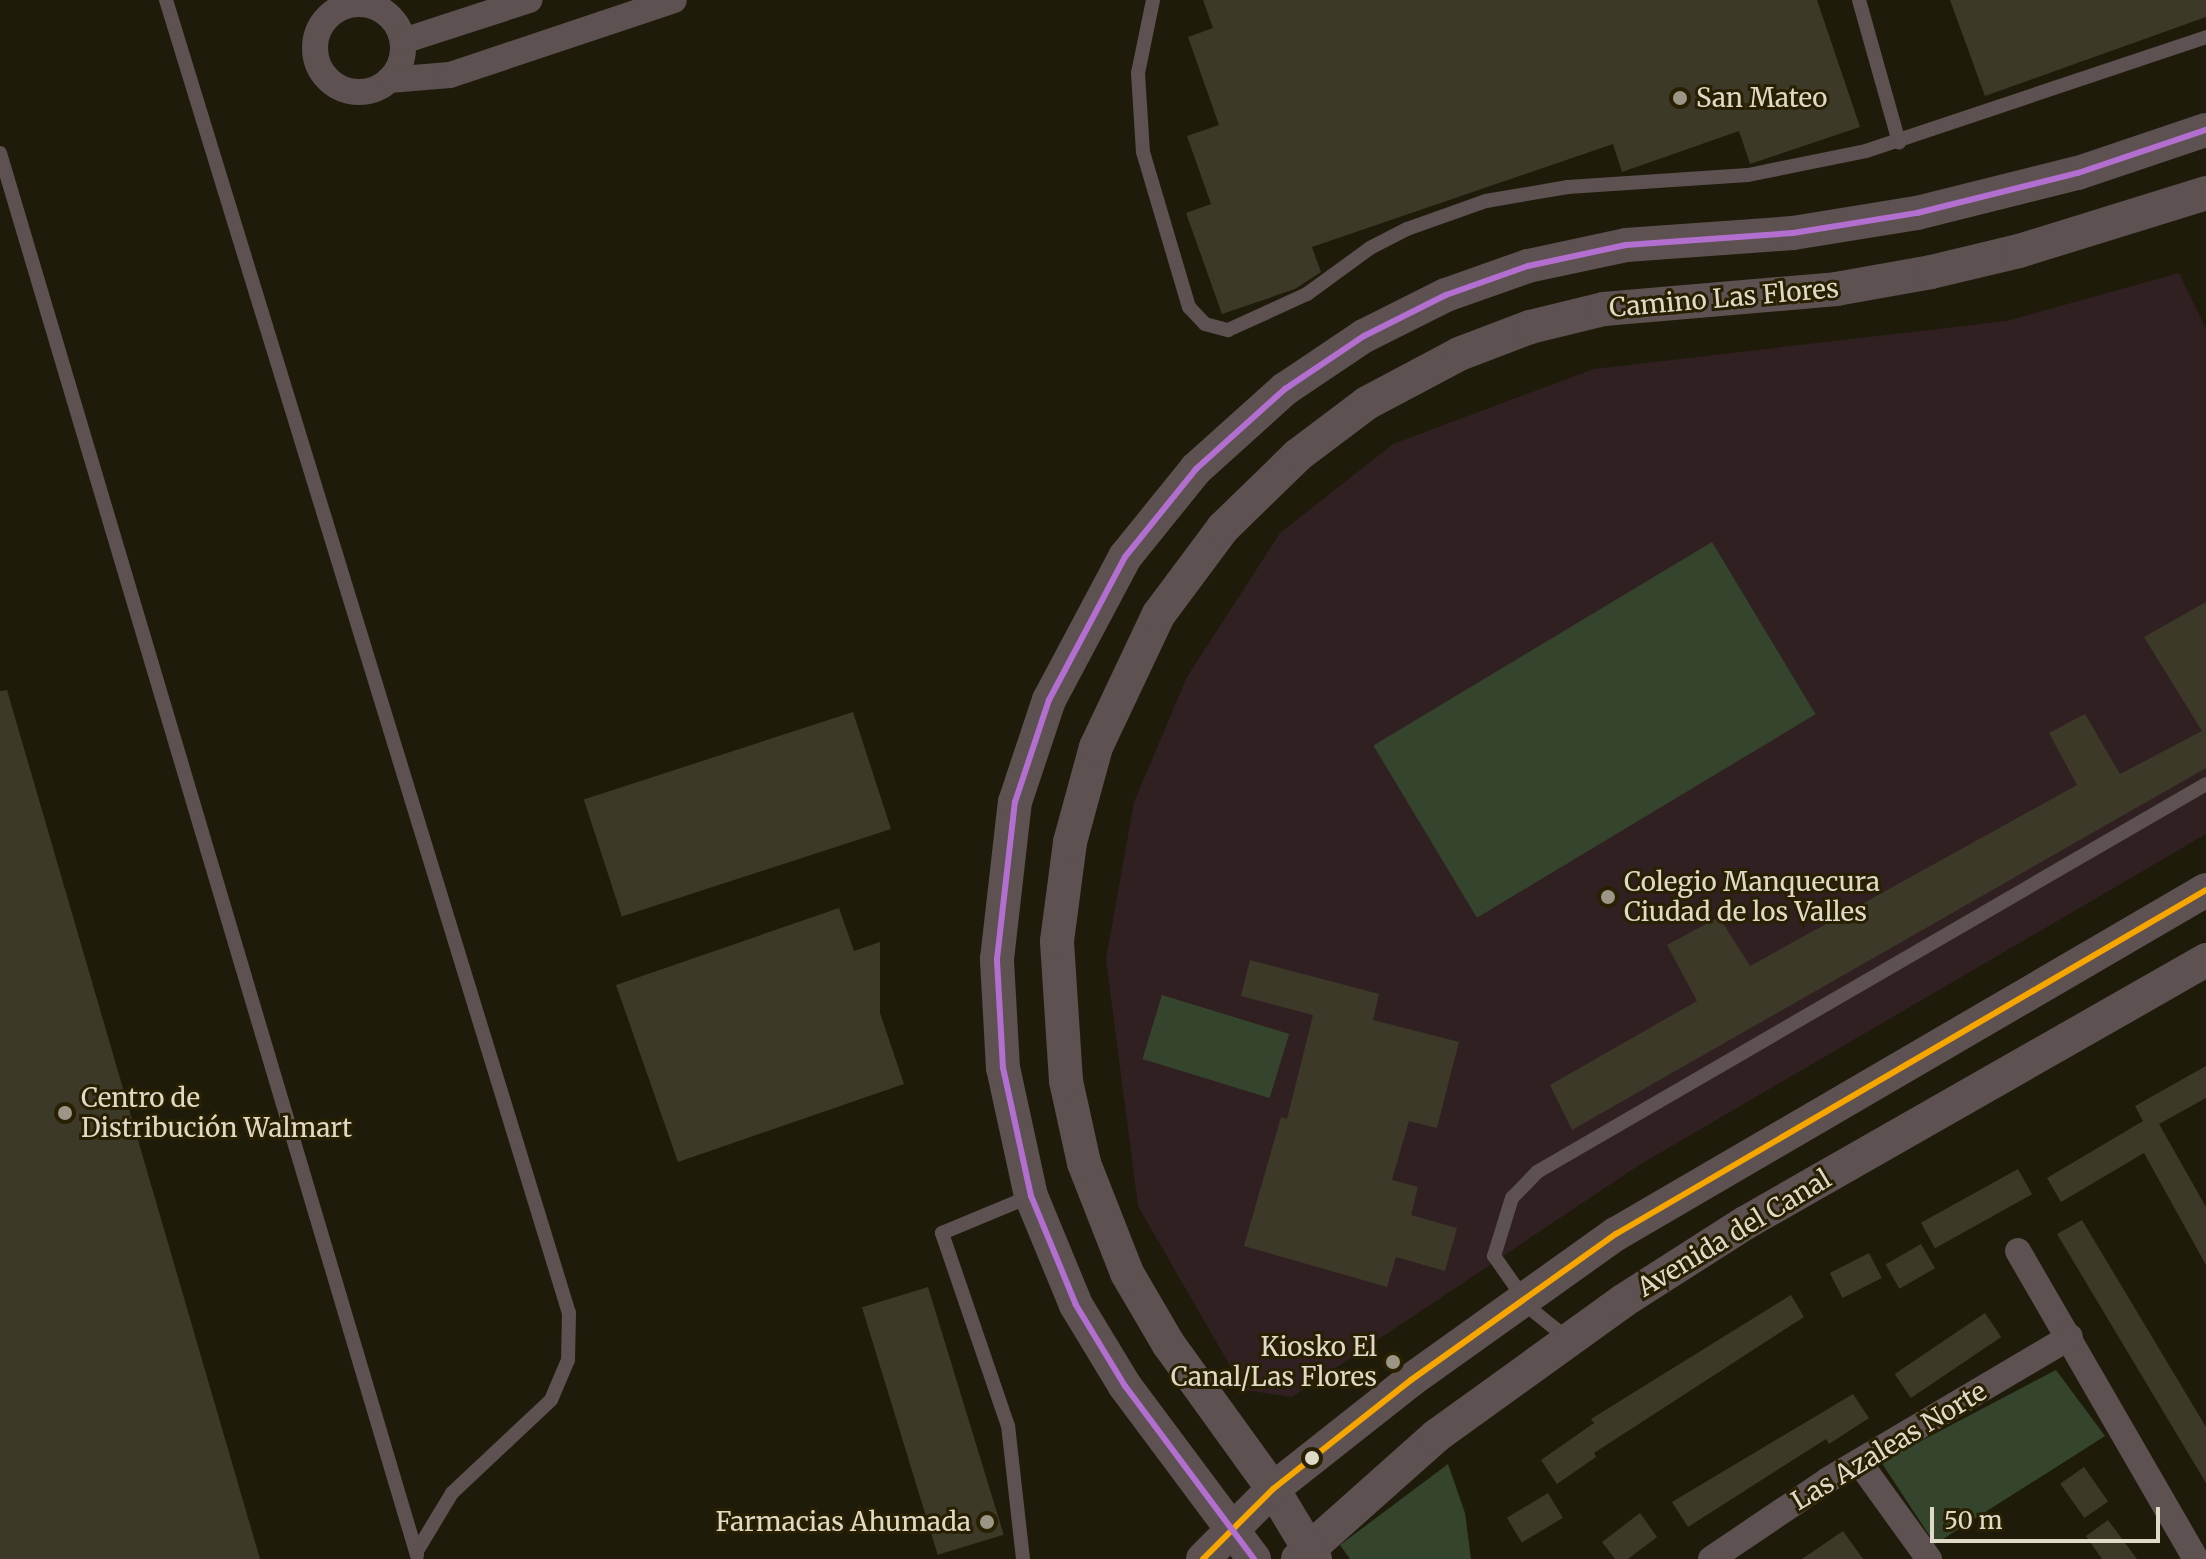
<!DOCTYPE html>
<html>
<head>
<meta charset="utf-8">
<style>
	body { margin:0 }
	#map { position:relative; width:2206px; height:1559px; overflow:hidden; background:#1f1b0a; font-family:Merriweather,serif }
	div>[style] { position:absolute }
	[style*='--x'] { left:calc(var(--x)*1px); top:calc(var(--y)*1px); width:calc(var(--w)*1px); rotate:calc(var(--a)*1deg) }
	.education>* { inset:0; background:#312022 }
	.green>* { inset:0; background:#35442d; transform-origin:0 0 }
	.building>* { inset:0; background:#3d3929; transform-origin:0 0 }
	.service>* { height:14px; margin:-7px; padding:0 7px; transform-origin:7px; border-radius:7px; background:#5d5151 }
	.minor>* { height:26px; margin:-13px; padding:0 13px; transform-origin:13px; border-radius:13px; background:#5d5151 }
	.minor>.ring { margin:-13px; padding:0; box-sizing:content-box; background:none; border:26px solid #5d5151; border-radius:50% }
	.tertiary>* { height:34px; margin:-17px; padding:0 17px; transform-origin:17px; border-radius:17px; background:#5d5151 }
	.bus-1>* { height:6px; margin:-3px; padding:0 3px; transform-origin:3px; border-radius:3px; background:#f7a600 }
	.bus-2>* { height:6px; margin:-3px; padding:0 3px; transform-origin:3px; border-radius:3px; background:#b36fd0 }
	.dots>* { width:22px; height:22px; translate:-50% -50%; box-sizing:border-box; border:4px solid #282001; border-radius:50% }
	span { translate:-50% -50%; white-space:nowrap; text-align:center; line-height:1.15; -webkit-text-stroke:6px #282001; paint-order:stroke }
	.poi-label { font-size:26px; color:#dfd9c8 }
	.left { translate:0 -50%; text-align:left }
	.right { translate:-100% -50%; text-align:right }
	.street-label { font-size:26px; color:#dfd9c8 }
	.scale { position:absolute; left:1930px; top:1507px; width:230px; height:36px; box-sizing:border-box; border:4px solid #dfd9c8; border-top:0; padding-left:10px; font-size:24px; line-height:28px; white-space:nowrap; color:#dfd9c8; -webkit-text-stroke:6px #282001; paint-order:stroke }
</style>
</head>
<body>
<div id="map">
	<div class="education">
		<i style="clip-path:polygon(2179px 273px,2206px 329px,2206px 834px,1641px 1164px,1292px 1397px,1244px 1390px,1138px 1206px,1106px 959px,1134px 802px,1187px 677px,1280px 533px,1393px 444px,1594px 369px,2007px 321px)"></i>
	</div>
	<div class="green">
		<i style="left:1712px;top:542px;width:201px;height:395px;rotate:59deg"></i>
		<i style="left:1162px;top:995px;width:133px;height:67px;rotate:17deg"></i>
		<i style="clip-path:polygon(2056px 1370px,2105px 1436px,1935px 1544px,1881px 1462px)"></i>
		<i style="clip-path:polygon(1448px 1464px,1465px 1513px,1471px 1559px,1350px 1559px,1340px 1545px)"></i>
	</div>
	<div class="building">
		<i style="clip-path:polygon(1203px 0,1817px 0,1860px 127px,1750px 164px,1739px 131px,1622px 172px,1613px 144px,1312px 247px,1321px 272px,1295px 289px,1222px 314px,1186px 213px,1211px 204px,1187px 136px,1219px 125px,1188px 37px,1213px 28px)"></i>
		<i style="clip-path:polygon(1950px 0,2206px 0,2206px 17px,1985px 96px)"></i>
		<i style="clip-path:polygon(2206px 602px,2206px 768px,1572px 1130px,1550px 1085px,1697px 1001px,1667px 945px,1719px 917px,1750px 966px,2077px 785px,2049px 733px,2085px 714px,2120px 774px,2202px 731px,2144px 637px)"></i>
		<i style="clip-path:polygon(7px 690px,260px 1559px,0 1559px,0 691px)"></i>
		<i style="left:853px;top:712px;width:123px;height:283px;rotate:72deg"></i>
		<i style="clip-path:polygon(839px 908px,854px 951px,880px 942px,880px 1013px,904px 1084px,678px 1162px,616px 985px)"></i>
		<i style="clip-path:polygon(1250px 960px,1379px 994px,1373px 1020px,1459px 1042px,1437px 1128px,1409px 1121px,1392px 1180px,1418px 1187px,1411px 1215px,1457px 1228px,1445px 1271px,1396px 1257px,1387px 1287px,1244px 1246px,1281px 1117px,1287px 1119px,1313px 1015px,1241px 996px)"></i>
		<i style="clip-path:polygon(2206px 1066px,2206px 1098px,2159px 1124px,2206px 1207px,2206px 1265px,2144px 1153px,2061px 1202px,2047px 1178px,2143px 1121px,2135px 1106px)"></i>
		<i style="left:2018px;top:1169px;width:29px;height:111px;rotate:61deg"></i>
		<i style="clip-path:polygon(2082px 1220px,2206px 1427px,2206px 1483px,2057px 1234px)"></i>
		<i style="left:1921px;top:1244px;width:28px;height:41px;rotate:60deg"></i>
		<i style="left:1869px;top:1253px;width:28px;height:44px;rotate:63deg"></i>
		<i style="left:928px;top:1287px;width:259px;height:69px;rotate:73deg"></i>
		<i style="clip-path:polygon(1791px 1295px,1804px 1317px,1594px 1453px,1596px 1457px,1557px 1484px,1541px 1460px,1594px 1423px,1591px 1419px)"></i>
		<i style="left:1985px;top:1313px;width:29px;height:109px;rotate:56deg"></i>
		<i style="clip-path:polygon(1853px 1394px,1869px 1418px,1829px 1444px,1826px 1439px,1688px 1527px,1672px 1502px)"></i>
		<i style="left:2084px;top:1467px;width:42px;height:29px;rotate:55deg"></i>
		<i style="left:1548px;top:1493px;width:29px;height:48px;rotate:59deg"></i>
		<i style="clip-path:polygon(1640px 1513px,1657px 1537px,1628px 1559px,1615px 1559px,1602px 1542px)"></i>
		<i style="clip-path:polygon(2108px 1520px,2137px 1559px,2102px 1559px,2086px 1536px)"></i>
		<i style="clip-path:polygon(1843px 1531px,1863px 1559px,1802px 1559px)"></i>
	</div>
	<div class="service">
		<i style="--x:166;--y:0;--w:1373;--a:72.94"></i>
		<i style="--x:569;--y:1313;--w:47;--a:91.2"></i>
		<i style="--x:568;--y:1360;--w:43;--a:113"></i>
		<i style="--x:551;--y:1400;--w:136;--a:136.8"></i>
		<i style="--x:452;--y:1493;--w:68;--a:121.1"></i>
		<i style="--x:1153;--y:0;--w:75;--a:101.6"></i>
		<i style="--x:1138;--y:73;--w:79;--a:86.4"></i>
		<i style="--x:1143;--y:152;--w:162;--a:73.5"></i>
		<i style="--x:1189;--y:307;--w:23;--a:47"></i>
		<i style="--x:1205;--y:324;--w:24;--a:15"></i>
		<i style="--x:1228;--y:330;--w:87;--a:-24.5"></i>
		<i style="--x:1307;--y:294;--w:78;--a:-36.1"></i>
		<i style="--x:1370;--y:248;--w:42;--a:-27.2"></i>
		<i style="--x:1407;--y:229;--w:84;--a:-19.5"></i>
		<i style="--x:1486;--y:201;--w:83;--a:-9.7"></i>
		<i style="--x:1568;--y:187;--w:180;--a:-3.8"></i>
		<i style="--x:1748;--y:175;--w:120;--a:-11.5"></i>
		<i style="--x:1866;--y:151;--w:359;--a:-18.5"></i>
		<i style="--x:1859;--y:0;--w:148;--a:74.3"></i>
		<i style="--x:0;--y:153;--w:1463;--a:73.44"></i>
		<i style="--x:1568;--y:1339;--w:46;--a:-141.1"></i>
		<i style="--x:1532;--y:1310;--w:66;--a:-125.1"></i>
		<i style="--x:1494;--y:1256;--w:61;--a:-72.8"></i>
		<i style="--x:1512;--y:1198;--w:36;--a:-46"></i>
		<i style="--x:1537;--y:1172;--w:773;--a:-30.11"></i>
		<i style="--x:1023;--y:1559;--w:134;--a:-96.4"></i>
		<i style="--x:1008;--y:1426;--w:204;--a:-108.9"></i>
		<i style="--x:942;--y:1233;--w:96;--a:-22.6"></i>
	</div>
	<div class="minor">
		<i class="ring" style="left:315px;top:4px;width:62px;height:62px"></i>
		<i style="--x:403;--y:41;--w:133;--a:-18"></i>
		<i style="--x:389;--y:80;--w:61;--a:-4.7"></i>
		<i style="--x:450;--y:75;--w:236;--a:-18.5"></i>
		<i style="--x:2018;--y:1251;--w:356;--a:60"></i>
		<i style="--x:1859;--y:1462;--w:120;--a:54.2"></i>
		<i style="--x:1711;--y:1559;--w:141;--a:-34"></i>
		<i style="--x:1828;--y:1480;--w:281;--a:-30.6"></i>
	</div>
	<div class="tertiary">
		<i style="--x:1203;--y:1559;--w:99;--a:-45"></i>
		<i style="--x:1273;--y:1489;--w:176;--a:-38.3"></i>
		<i style="--x:1411;--y:1380;--w:252;--a:-35.5"></i>
		<i style="--x:1616;--y:1234;--w:683;--a:-30.24"></i>
		<i style="--x:1254;--y:1559;--w:216;--a:-126.7"></i>
		<i style="--x:1125;--y:1386;--w:95;--a:-121.2"></i>
		<i style="--x:1076;--y:1305;--w:118;--a:-112.4"></i>
		<i style="--x:1031;--y:1196;--w:131;--a:-102.3"></i>
		<i style="--x:1003;--y:1068;--w:109;--a:-93.2"></i>
		<i style="--x:997;--y:959;--w:158;--a:-83.5"></i>
		<i style="--x:1015;--y:802;--w:108;--a:-71.6"></i>
		<i style="--x:1049;--y:700;--w:162;--a:-62"></i>
		<i style="--x:1125;--y:557;--w:113;--a:-51.1"></i>
		<i style="--x:1196;--y:469;--w:120;--a:-42"></i>
		<i style="--x:1285;--y:389;--w:95;--a:-33.9"></i>
		<i style="--x:1364;--y:336;--w:92;--a:-26.6"></i>
		<i style="--x:1446;--y:295;--w:87;--a:-19.5"></i>
		<i style="--x:1528;--y:266;--w:100;--a:-12.1"></i>
		<i style="--x:1626;--y:245;--w:167;--a:-4.1"></i>
		<i style="--x:1793;--y:233;--w:126;--a:-9.2"></i>
		<i style="--x:1917;--y:213;--w:166;--a:-14"></i>
		<i style="--x:2078;--y:173;--w:135;--a:-18.6"></i>
		<i style="--x:1298;--y:1559;--w:185;--a:-41.7"></i>
		<i style="--x:1436;--y:1436;--w:231;--a:-35.8"></i>
		<i style="--x:1623;--y:1301;--w:145;--a:-32.6"></i>
		<i style="--x:1745;--y:1223;--w:531;--a:-29.7"></i>
		<i style="--x:1315;--y:1559;--w:82;--a:-121"></i>
		<i style="--x:1273;--y:1489;--w:178;--a:-125.8"></i>
		<i style="--x:1169;--y:1345;--w:83;--a:-120.3"></i>
		<i style="--x:1127;--y:1273;--w:118;--a:-111.4"></i>
		<i style="--x:1084;--y:1163;--w:84;--a:-102.4"></i>
		<i style="--x:1066;--y:1081;--w:140;--a:-93.7"></i>
		<i style="--x:1057;--y:941;--w:100;--a:-82.5"></i>
		<i style="--x:1070;--y:842;--w:98;--a:-74.7"></i>
		<i style="--x:1096;--y:747;--w:147;--a:-64.7"></i>
		<i style="--x:1159;--y:614;--w:107;--a:-53.3"></i>
		<i style="--x:1223;--y:528;--w:105;--a:-44.2"></i>
		<i style="--x:1298;--y:455;--w:86;--a:-37"></i>
		<i style="--x:1367;--y:403;--w:104;--a:-28"></i>
		<i style="--x:1459;--y:354;--w:76;--a:-20.8"></i>
		<i style="--x:1530;--y:327;--w:76;--a:-13.7"></i>
		<i style="--x:1604;--y:309;--w:233;--a:-4.9"></i>
		<i style="--x:1836;--y:289;--w:97;--a:-10.1"></i>
		<i style="--x:1931;--y:272;--w:90;--a:-13.4"></i>
		<i style="--x:2019;--y:251;--w:196;--a:-17.2"></i>
	</div>
	<div class="bus-1">
		<i style="--x:1203;--y:1559;--w:99;--a:-45"></i>
		<i style="--x:1273;--y:1489;--w:176;--a:-38.3"></i>
		<i style="--x:1411;--y:1380;--w:252;--a:-35.5"></i>
		<i style="--x:1616;--y:1234;--w:683;--a:-30.24"></i>
	</div>
	<div class="bus-2">
		<i style="--x:1254;--y:1559;--w:216;--a:-126.7"></i>
		<i style="--x:1125;--y:1386;--w:95;--a:-121.2"></i>
		<i style="--x:1076;--y:1305;--w:118;--a:-112.4"></i>
		<i style="--x:1031;--y:1196;--w:131;--a:-102.3"></i>
		<i style="--x:1003;--y:1068;--w:109;--a:-93.2"></i>
		<i style="--x:997;--y:959;--w:158;--a:-83.5"></i>
		<i style="--x:1015;--y:802;--w:108;--a:-71.6"></i>
		<i style="--x:1049;--y:700;--w:162;--a:-62"></i>
		<i style="--x:1125;--y:557;--w:113;--a:-51.1"></i>
		<i style="--x:1196;--y:469;--w:120;--a:-42"></i>
		<i style="--x:1285;--y:389;--w:95;--a:-33.9"></i>
		<i style="--x:1364;--y:336;--w:92;--a:-26.6"></i>
		<i style="--x:1446;--y:295;--w:87;--a:-19.5"></i>
		<i style="--x:1528;--y:266;--w:100;--a:-12.1"></i>
		<i style="--x:1626;--y:245;--w:167;--a:-4.1"></i>
		<i style="--x:1793;--y:233;--w:126;--a:-9.2"></i>
		<i style="--x:1917;--y:213;--w:166;--a:-14"></i>
		<i style="--x:2078;--y:173;--w:135;--a:-18.6"></i>
	</div>
	<div class="dots">
		<i style="left:1680px;top:98px;background:#9c9686"></i>
		<i style="left:1608px;top:897px;background:#9c9686"></i>
		<i style="left:65px;top:1113px;background:#9c9686"></i>
		<i style="left:1393px;top:1362px;background:#9c9686"></i>
		<i style="left:1312px;top:1458px;background:#dfd9c8"></i>
		<i style="left:987px;top:1522px;background:#9c9686"></i>
	</div>
	<div class="poi-label">
		<span class="left" style="left:1696px;top:98px">San Mateo</span>
		<span class="left" style="left:1624px;top:897px">Colegio Manquecura<br>Ciudad de los Valles</span>
		<span class="left" style="left:81px;top:1113px">Centro de<br>Distribución Walmart</span>
		<span class="right" style="left:1377px;top:1362px">Kiosko El<br>Canal/Las Flores</span>
		<span class="right" style="left:971px;top:1522px">Farmacias Ahumada</span>
	</div>
	<div class="street-label">
		<span style="left:1724px;top:298px;rotate:-5deg">Camino Las Flores</span>
		<span style="left:1734px;top:1233px;rotate:-31deg">Avenida del Canal</span>
		<span style="left:1889px;top:1446px;rotate:-31deg">Las Azaleas Norte</span>
	</div>
	<div class="scale">50 m</div>
</div>
</body>
</html>
